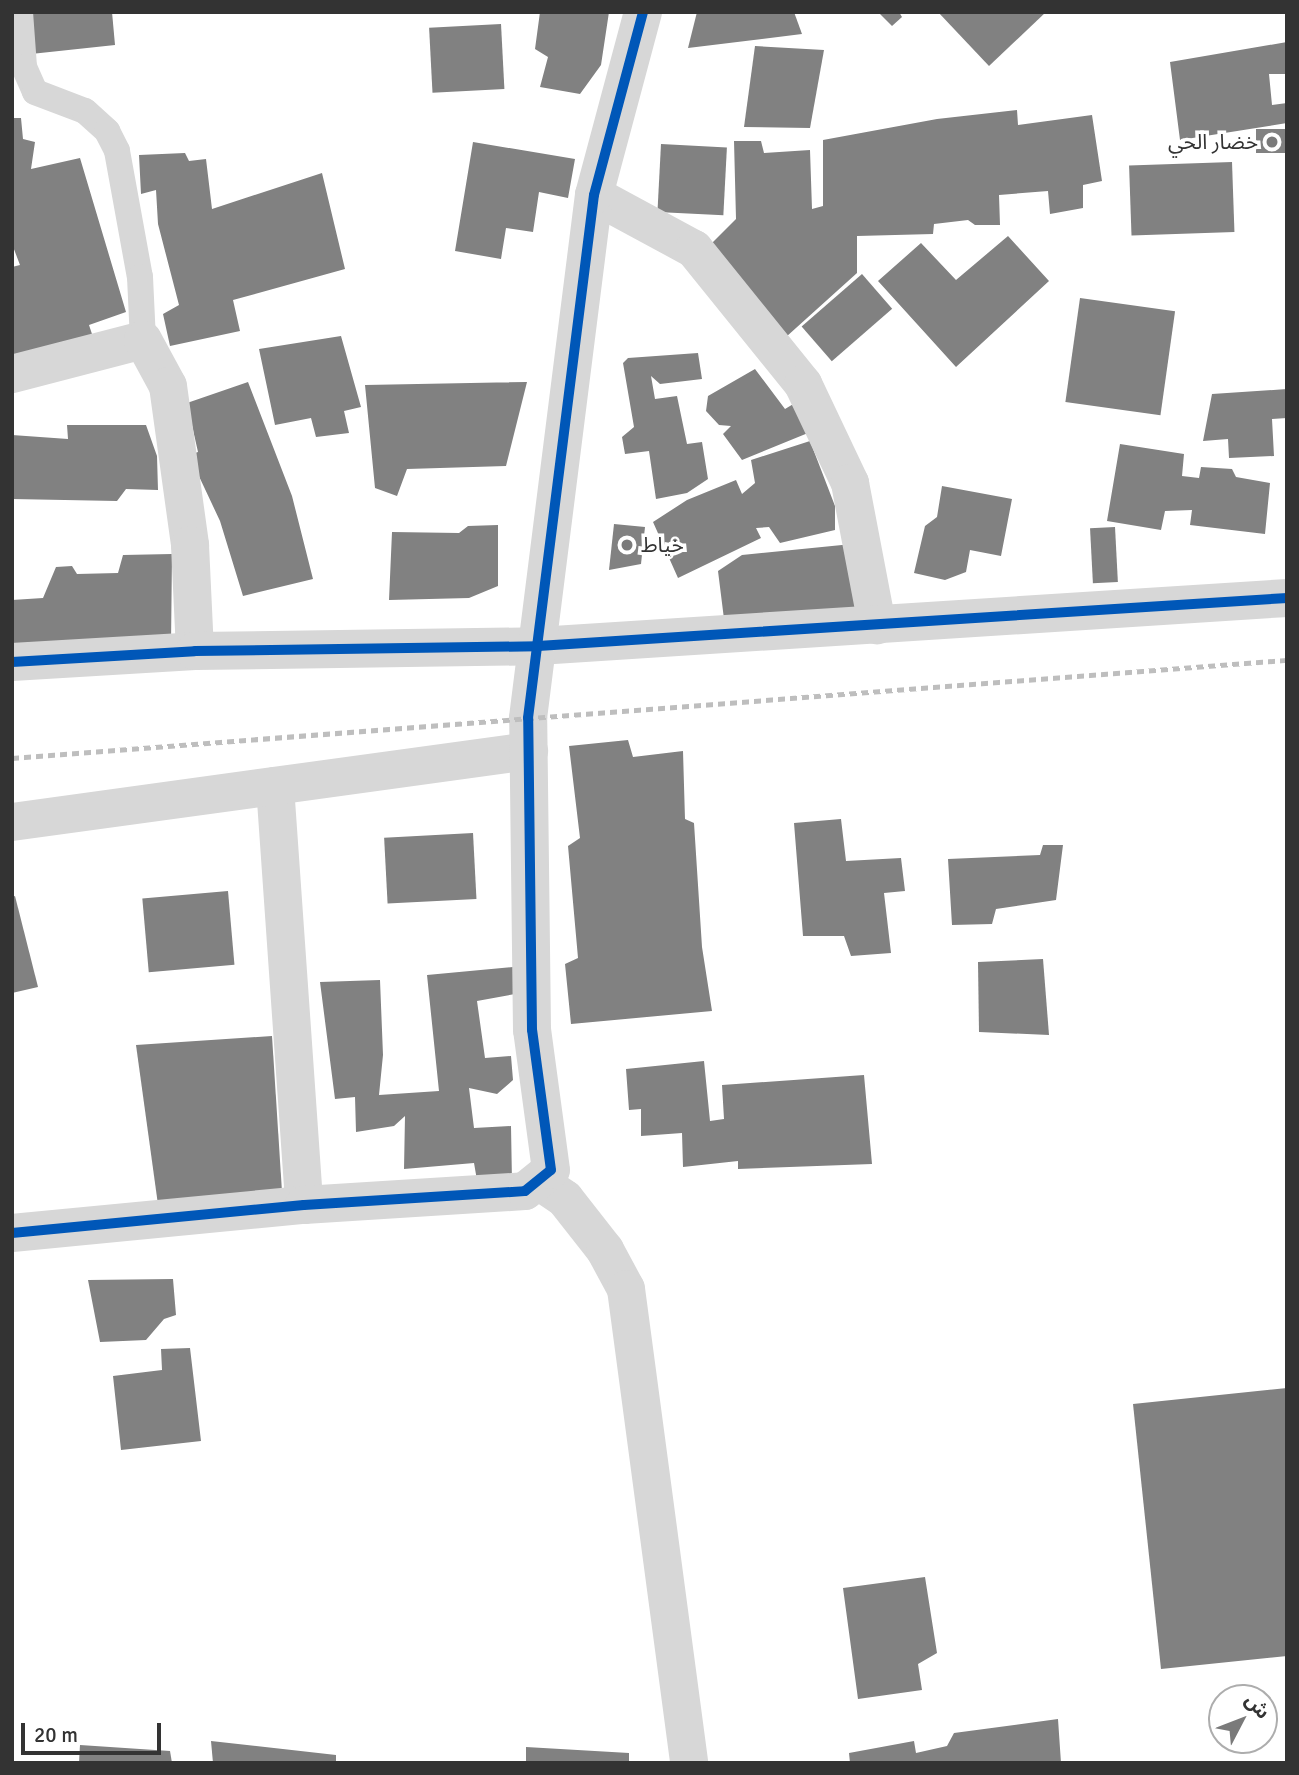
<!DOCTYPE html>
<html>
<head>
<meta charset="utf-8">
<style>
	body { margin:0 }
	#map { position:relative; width:1299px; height:1775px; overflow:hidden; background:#fff; font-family:Signika,"Noto Sans Arabic",sans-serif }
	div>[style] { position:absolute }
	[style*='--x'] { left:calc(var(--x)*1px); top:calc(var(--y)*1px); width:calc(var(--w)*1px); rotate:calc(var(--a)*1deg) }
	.building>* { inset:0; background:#818181; transform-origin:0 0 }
	.service>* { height:26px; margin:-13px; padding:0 13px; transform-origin:13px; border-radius:13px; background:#d7d7d7 }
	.minor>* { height:38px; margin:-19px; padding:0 19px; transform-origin:19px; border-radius:19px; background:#d7d7d7 }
	.rail>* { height:5px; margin-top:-2.5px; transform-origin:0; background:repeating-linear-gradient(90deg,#bebebe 0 7px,transparent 0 12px) }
	.cycleway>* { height:10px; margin:-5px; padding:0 5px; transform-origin:5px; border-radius:5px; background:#0057b8 }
	.dots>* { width:19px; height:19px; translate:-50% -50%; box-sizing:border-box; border:4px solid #fff; border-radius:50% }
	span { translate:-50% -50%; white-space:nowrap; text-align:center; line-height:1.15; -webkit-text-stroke:7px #fff; paint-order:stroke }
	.poi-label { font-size:21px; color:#333 }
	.right { translate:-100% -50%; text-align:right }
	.left { translate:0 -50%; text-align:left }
	.frame { position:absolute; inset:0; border:14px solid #333; pointer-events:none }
	.north { position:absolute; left:1208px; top:1684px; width:70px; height:70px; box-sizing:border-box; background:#fff; border:2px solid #adadad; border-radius:50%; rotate:48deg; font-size:19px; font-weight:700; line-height:28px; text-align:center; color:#333 }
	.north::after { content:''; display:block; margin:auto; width:24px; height:32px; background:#7a7a7a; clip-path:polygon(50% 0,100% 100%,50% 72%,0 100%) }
	.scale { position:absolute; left:21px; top:1723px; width:140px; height:32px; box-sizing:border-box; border:4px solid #333; border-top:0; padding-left:9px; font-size:21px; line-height:24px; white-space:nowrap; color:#333; -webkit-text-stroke:5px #fff; paint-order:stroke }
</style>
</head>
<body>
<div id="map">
	<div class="building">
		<i style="clip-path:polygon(28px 12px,112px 12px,115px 45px,31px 54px)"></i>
		<i style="clip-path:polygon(540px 12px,609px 12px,601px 65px,580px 94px,540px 87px,548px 57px,535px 49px)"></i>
		<i style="clip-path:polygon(697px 12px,794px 12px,802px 34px,688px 48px)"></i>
		<i style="clip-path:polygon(878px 12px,899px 12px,902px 17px,892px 26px)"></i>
		<i style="clip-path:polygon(938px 12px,1046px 12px,989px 66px)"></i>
		<i style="left:501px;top:24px;width:65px;height:72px;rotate:87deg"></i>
		<i style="clip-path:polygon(1287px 42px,1287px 74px,1269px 74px,1272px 105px,1287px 103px,1287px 123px,1180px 140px,1170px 62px)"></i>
		<i style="clip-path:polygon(755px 46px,824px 50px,810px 128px,744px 127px)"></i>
		<i style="clip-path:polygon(1017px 110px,1018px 125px,1092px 115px,1102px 181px,1083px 185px,1083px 208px,1050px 214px,1048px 191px,999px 195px,1000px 225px,975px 225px,968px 220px,934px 224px,933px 234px,857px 236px,857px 273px,786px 337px,705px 250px,736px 219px,734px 141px,761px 141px,764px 153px,810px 150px,812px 209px,823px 206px,823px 140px,937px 119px)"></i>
		<i style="clip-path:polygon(12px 118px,21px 118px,23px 139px,35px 142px,31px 169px,80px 158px,126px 312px,89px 325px,93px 337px,12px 364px,12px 267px,20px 265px,12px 244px)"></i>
		<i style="left:1287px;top:129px;width:24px;height:31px;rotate:90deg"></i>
		<i style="clip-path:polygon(473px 142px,575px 159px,568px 198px,539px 192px,533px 232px,506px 228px,501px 259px,455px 251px)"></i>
		<i style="left:661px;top:144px;width:66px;height:68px;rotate:3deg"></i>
		<i style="clip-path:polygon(185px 153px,189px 161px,206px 159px,212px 209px,322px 173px,345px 269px,233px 300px,240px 331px,170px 346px,163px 314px,179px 305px,158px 224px,156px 190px,141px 194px,139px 155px)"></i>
		<i style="left:1232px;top:162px;width:70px;height:103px;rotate:88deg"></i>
		<i style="clip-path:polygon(1008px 236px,1049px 281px,956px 367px,878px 281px,921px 243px,956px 280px)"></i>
		<i style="left:862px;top:274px;width:46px;height:80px;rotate:49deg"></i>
		<i style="left:1080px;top:298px;width:96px;height:105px;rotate:8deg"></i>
		<i style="clip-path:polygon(341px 336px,361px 407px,344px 411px,349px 433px,316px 437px,311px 418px,275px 425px,259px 349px)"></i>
		<i style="clip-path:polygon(698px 353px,702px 379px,660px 384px,651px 376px,655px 399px,677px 396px,687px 444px,702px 442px,708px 479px,687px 493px,656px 499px,649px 451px,625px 454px,622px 437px,634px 427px,623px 363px,628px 358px)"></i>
		<i style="clip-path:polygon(755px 369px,785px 409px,795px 403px,808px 433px,742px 460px,723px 434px,731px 426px,719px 425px,706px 411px,708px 396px)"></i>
		<i style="clip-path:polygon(248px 382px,292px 496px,313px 579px,243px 596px,220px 521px,189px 455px,198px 452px,187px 403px)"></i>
		<i style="clip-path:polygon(527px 382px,506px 466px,407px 469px,397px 496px,375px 488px,365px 385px)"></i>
		<i style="clip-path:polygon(1287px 389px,1287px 418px,1272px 419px,1274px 456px,1229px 458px,1228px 439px,1203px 441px,1212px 394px)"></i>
		<i style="clip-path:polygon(67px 425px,146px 425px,157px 456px,158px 490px,126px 489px,117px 501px,12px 499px,12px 435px,68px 439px)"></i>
		<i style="clip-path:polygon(810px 441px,835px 506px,835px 530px,780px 543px,769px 527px,756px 528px,761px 538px,678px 578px,653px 522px,687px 500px,736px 480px,742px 494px,755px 483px,751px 460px)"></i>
		<i style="clip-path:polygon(1120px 444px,1184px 454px,1182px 476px,1199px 478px,1201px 467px,1232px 469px,1236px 477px,1270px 483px,1265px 534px,1190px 525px,1192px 510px,1165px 511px,1161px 530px,1107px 521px)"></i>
		<i style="clip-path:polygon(942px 486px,1012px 499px,1001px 556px,970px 550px,966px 572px,945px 580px,914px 573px,925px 526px,937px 517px)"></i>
		<i style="clip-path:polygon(614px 524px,645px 527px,641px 564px,609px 570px)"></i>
		<i style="clip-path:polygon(498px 525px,498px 586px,469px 598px,389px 600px,392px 532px,459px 533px,468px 526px)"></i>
		<i style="left:1115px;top:527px;width:55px;height:25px;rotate:87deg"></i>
		<i style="clip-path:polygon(852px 544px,860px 613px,725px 627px,718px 571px,742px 555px)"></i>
		<i style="clip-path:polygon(172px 554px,171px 645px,12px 655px,12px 600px,43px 598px,56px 567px,72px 566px,77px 574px,118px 573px,123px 555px)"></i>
		<i style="clip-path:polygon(628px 740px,633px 757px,683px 751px,685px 819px,694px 823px,702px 947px,712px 1011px,571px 1024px,565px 964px,578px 958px,568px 846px,580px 838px,569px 746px)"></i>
		<i style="clip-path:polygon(841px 819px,846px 861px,901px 858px,905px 891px,884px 893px,891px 953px,851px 956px,844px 936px,803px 936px,794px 823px)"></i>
		<i style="left:473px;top:833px;width:66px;height:89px;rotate:87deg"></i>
		<i style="clip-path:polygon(1043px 845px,1063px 845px,1056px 900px,996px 909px,992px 924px,952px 925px,948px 859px,1040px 855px)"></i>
		<i style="left:228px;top:891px;width:74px;height:86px;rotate:85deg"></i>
		<i style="clip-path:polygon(15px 896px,38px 987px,12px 993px,12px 897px)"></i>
		<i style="clip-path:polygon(1043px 959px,1049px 1035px,979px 1032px,978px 962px)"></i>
		<i style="clip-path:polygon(513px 967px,515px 994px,477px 1001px,485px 1058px,511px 1056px,513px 1080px,497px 1094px,469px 1088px,474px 1128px,511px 1126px,512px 1182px,478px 1186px,474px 1163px,404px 1169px,405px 1116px,394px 1126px,356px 1132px,355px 1097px,335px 1099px,320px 982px,380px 980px,383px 1055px,379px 1095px,439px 1091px,427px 975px)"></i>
		<i style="clip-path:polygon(272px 1036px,282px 1192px,159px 1212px,136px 1045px)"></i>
		<i style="clip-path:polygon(704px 1061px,710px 1121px,724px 1119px,722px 1085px,864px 1075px,872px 1164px,738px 1169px,738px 1161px,683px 1167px,682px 1133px,641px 1136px,641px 1109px,629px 1110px,626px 1069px)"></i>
		<i style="clip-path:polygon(173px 1279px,176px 1315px,164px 1319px,146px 1340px,100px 1342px,88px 1280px)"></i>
		<i style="clip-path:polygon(190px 1348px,201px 1441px,121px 1450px,113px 1376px,162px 1370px,161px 1349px)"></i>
		<i style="clip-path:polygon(1287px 1388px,1287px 1656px,1161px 1669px,1133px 1404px)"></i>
		<i style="clip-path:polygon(925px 1577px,937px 1653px,918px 1664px,922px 1690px,858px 1699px,843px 1588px)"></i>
		<i style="clip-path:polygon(1058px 1719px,1061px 1763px,850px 1763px,849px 1753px,914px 1741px,916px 1753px,947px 1746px,954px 1733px)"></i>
		<i style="clip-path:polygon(211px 1741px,336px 1755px,336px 1763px,213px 1763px)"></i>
		<i style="clip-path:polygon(80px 1745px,170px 1751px,172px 1763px,79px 1763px)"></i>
		<i style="clip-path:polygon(526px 1747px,629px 1753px,629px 1763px,526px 1763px)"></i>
	</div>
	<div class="service">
		<i style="--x:20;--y:12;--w:55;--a:85.8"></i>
		<i style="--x:24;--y:67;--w:27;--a:66"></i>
		<i style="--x:35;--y:92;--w:53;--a:20.8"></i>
		<i style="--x:85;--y:111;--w:30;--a:42"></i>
		<i style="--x:107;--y:131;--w:22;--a:63"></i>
		<i style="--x:117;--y:151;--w:128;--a:79.7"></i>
		<i style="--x:140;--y:277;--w:63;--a:87.3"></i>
	</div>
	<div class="minor">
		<i style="--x:594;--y:195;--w:114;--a:28.4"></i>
		<i style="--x:694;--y:249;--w:174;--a:51.1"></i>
		<i style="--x:803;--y:384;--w:110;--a:64.6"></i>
		<i style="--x:850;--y:483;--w:145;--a:79.2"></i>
		<i style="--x:12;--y:374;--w:135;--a:-14.5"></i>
		<i style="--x:143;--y:340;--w:52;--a:61.5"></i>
		<i style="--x:168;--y:386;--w:161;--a:82.1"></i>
		<i style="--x:190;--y:545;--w:106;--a:87.3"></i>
		<i style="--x:12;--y:662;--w:183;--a:-3.4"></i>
		<i style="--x:195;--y:651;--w:343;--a:-0.8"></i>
		<i style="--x:538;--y:646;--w:751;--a:-3.67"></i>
		<i style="--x:275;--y:786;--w:420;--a:86"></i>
		<i style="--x:12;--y:822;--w:522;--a:-7.82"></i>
		<i style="--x:540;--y:1182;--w:30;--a:34"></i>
		<i style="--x:565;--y:1199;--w:65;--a:51.9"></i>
		<i style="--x:605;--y:1250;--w:44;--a:61.7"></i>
		<i style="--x:626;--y:1289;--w:478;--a:82.4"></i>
		<i style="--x:12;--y:1233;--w:293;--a:-5.5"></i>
		<i style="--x:304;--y:1205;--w:221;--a:-3.6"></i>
		<i style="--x:525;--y:1191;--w:33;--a:-39"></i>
		<i style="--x:551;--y:1170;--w:141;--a:-97.7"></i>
		<i style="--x:532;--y:1030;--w:312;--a:-90.7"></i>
		<i style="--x:528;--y:718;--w:527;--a:-82.81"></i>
		<i style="--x:594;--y:195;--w:189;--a:-75"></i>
	</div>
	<div class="rail">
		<i style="--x:12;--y:758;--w:1279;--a:-4.4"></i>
	</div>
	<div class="cycleway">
		<i style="--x:12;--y:662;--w:183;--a:-3.4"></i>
		<i style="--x:195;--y:651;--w:343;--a:-0.8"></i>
		<i style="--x:538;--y:646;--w:751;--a:-3.67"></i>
		<i style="--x:12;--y:1233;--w:293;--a:-5.5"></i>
		<i style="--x:304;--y:1205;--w:221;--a:-3.6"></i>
		<i style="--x:525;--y:1191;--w:33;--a:-39"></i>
		<i style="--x:551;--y:1170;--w:141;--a:-97.7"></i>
		<i style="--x:532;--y:1030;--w:312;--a:-90.7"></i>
		<i style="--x:528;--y:718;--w:527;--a:-82.81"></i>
		<i style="--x:594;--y:195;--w:189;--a:-75"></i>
	</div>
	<div class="dots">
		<i style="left:1272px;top:142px;background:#7a7a7a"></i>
		<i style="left:627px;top:545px;background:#7a7a7a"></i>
	</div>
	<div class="poi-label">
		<span class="right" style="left:1258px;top:142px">خضار الحي</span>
		<span class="left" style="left:641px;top:545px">خياط</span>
	</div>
	<div class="frame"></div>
	<div class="north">ش</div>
	<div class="scale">20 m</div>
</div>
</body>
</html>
